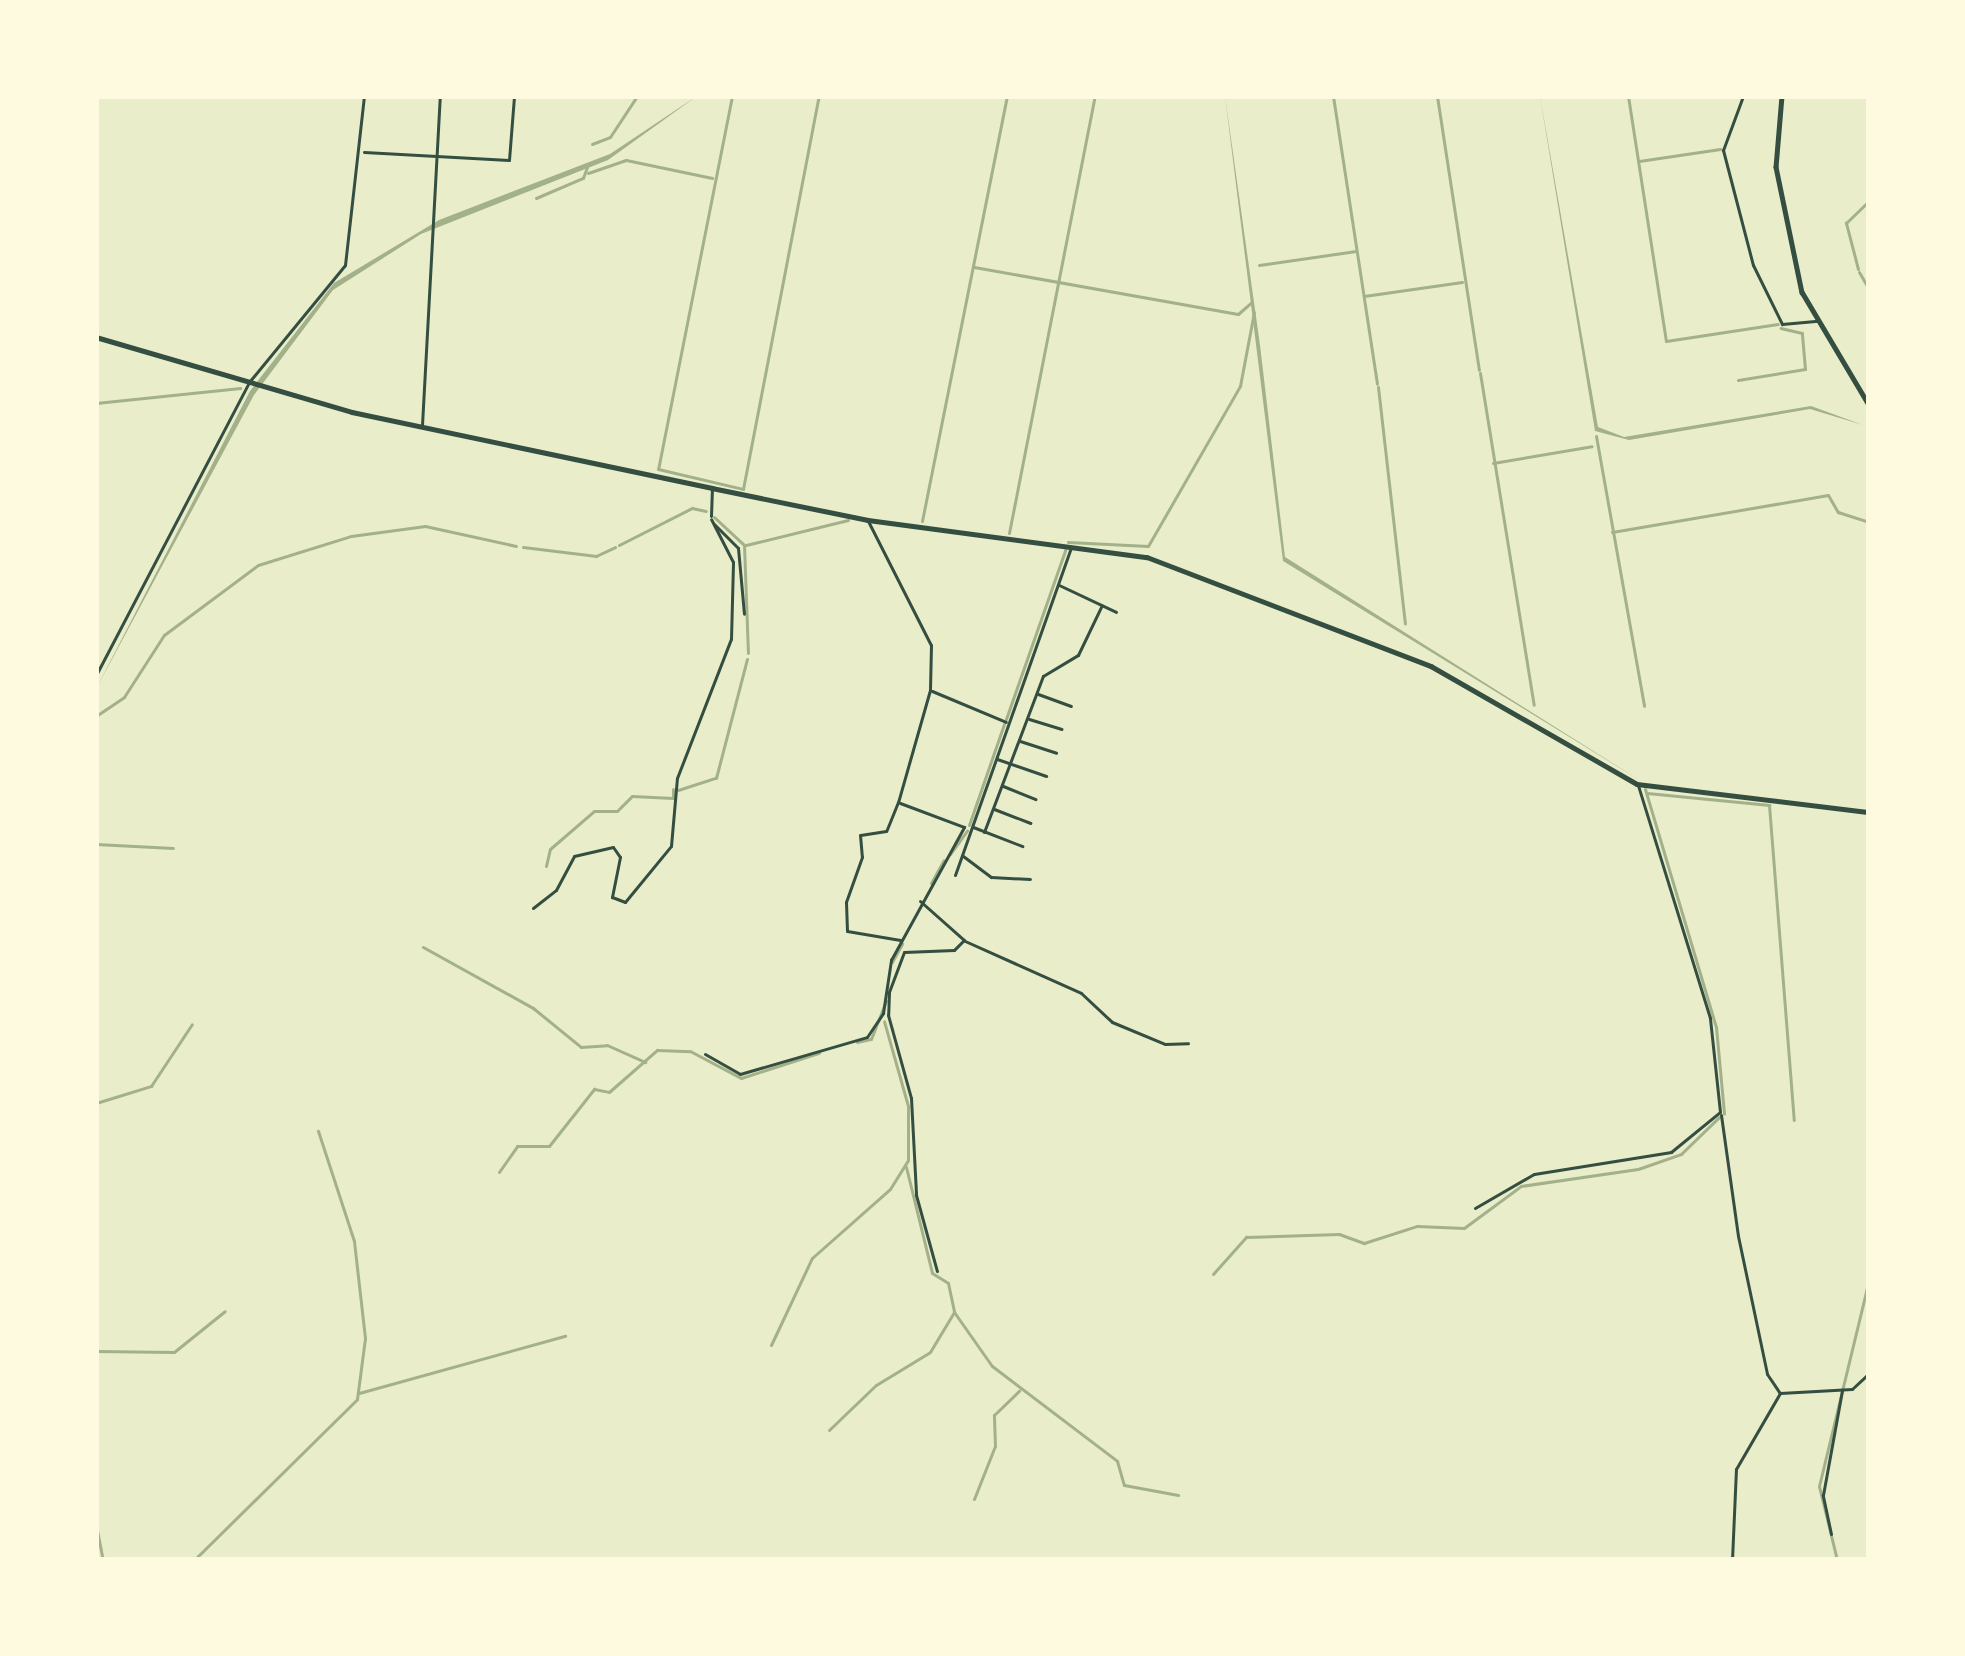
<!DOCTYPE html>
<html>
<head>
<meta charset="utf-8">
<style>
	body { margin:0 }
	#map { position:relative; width:1965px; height:1656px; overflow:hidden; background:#e9edc9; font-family:"Exo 2",sans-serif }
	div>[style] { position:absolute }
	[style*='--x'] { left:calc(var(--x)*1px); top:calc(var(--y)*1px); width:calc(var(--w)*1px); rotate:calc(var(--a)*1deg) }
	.water>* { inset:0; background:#a3b18a }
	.stream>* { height:3px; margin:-1.5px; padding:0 1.5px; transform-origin:1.5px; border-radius:1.5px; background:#a3b18a }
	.minor>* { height:3px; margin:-1.5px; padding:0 1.5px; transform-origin:1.5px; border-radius:1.5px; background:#344e41 }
	.tertiary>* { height:4.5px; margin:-2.25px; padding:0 2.25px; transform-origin:2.25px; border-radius:2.25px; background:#344e41 }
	span { translate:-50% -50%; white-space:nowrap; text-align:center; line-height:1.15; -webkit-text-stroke:9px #fefae0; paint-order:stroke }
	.frame { position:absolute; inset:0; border:99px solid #fefae0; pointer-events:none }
</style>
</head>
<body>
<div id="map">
	<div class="water">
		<i style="clip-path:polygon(697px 96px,608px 160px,421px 234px,333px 290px,254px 395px,96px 689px,250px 391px,334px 283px,439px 220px,610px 154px)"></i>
		<i style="clip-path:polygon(1225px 96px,1260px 345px,1285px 557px,1641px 781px,1283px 561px)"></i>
		<i style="clip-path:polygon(1540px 96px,1598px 427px,1624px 437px,1811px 406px,1863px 425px,1810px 409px,1629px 440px,1595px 431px)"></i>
	</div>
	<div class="stream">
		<i style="--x:732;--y:96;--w:380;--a:101.2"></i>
		<i style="--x:658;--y:469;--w:87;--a:13.2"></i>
		<i style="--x:743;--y:489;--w:400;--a:-79.1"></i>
		<i style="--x:1333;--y:96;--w:291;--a:81.3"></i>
		<i style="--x:1437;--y:96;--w:277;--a:81.3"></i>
		<i style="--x:1628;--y:96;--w:248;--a:81.2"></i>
		<i style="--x:1666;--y:341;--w:113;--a:-8.6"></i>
		<i style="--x:592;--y:144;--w:19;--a:-21"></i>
		<i style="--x:610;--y:137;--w:49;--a:-56.6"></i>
		<i style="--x:1639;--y:161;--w:82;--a:-8.4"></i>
		<i style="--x:588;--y:173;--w:40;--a:-18.9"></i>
		<i style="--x:626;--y:160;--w:88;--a:11.8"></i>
		<i style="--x:536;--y:198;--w:51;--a:-23.1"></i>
		<i style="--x:583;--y:178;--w:12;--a:-70"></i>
		<i style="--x:1259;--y:265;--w:98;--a:-8.2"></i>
		<i style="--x:974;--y:267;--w:268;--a:10.1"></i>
		<i style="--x:1238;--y:314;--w:18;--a:-41"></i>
		<i style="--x:1858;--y:269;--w:48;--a:-104.6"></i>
		<i style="--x:1846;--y:223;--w:32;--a:-44"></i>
		<i style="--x:1859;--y:272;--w:20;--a:60"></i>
		<i style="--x:1364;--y:296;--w:99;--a:-8.1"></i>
		<i style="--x:1480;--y:373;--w:336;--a:80.8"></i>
		<i style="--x:1738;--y:380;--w:68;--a:-9.3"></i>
		<i style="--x:1805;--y:369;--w:36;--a:-95"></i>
		<i style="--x:1802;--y:333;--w:22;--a:-167"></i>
		<i style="--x:1378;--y:387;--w:238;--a:83.5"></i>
		<i style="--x:96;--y:403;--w:145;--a:-5.9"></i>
		<i style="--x:1596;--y:436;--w:274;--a:79.9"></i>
		<i style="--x:1493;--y:463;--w:100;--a:-9.7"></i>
		<i style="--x:714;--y:517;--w:41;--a:43"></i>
		<i style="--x:744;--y:545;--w:108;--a:87.9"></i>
		<i style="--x:922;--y:521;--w:433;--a:-78.7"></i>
		<i style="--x:96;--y:530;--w:11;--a:90"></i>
		<i style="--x:1612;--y:532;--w:219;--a:-9.7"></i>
		<i style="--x:1828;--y:495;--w:20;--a:60"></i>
		<i style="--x:1838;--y:512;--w:33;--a:18"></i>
		<i style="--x:1009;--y:533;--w:445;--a:-78.9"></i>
		<i style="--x:1068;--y:542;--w:80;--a:2.9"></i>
		<i style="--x:1148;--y:546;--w:185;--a:-60.1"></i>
		<i style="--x:1240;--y:386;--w:75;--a:-79.3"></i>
		<i style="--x:619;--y:545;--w:82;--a:-26.9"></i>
		<i style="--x:692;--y:508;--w:14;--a:12"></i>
		<i style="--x:746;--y:545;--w:105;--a:-13.8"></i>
		<i style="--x:523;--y:547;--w:74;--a:7"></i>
		<i style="--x:596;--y:556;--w:21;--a:-25"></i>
		<i style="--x:96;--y:716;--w:34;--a:-34"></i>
		<i style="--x:124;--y:697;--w:74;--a:-57.2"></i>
		<i style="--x:164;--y:635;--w:117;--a:-36.7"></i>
		<i style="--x:258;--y:565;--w:97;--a:-17.3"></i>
		<i style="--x:351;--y:536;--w:75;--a:-7.7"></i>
		<i style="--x:425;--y:526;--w:93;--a:12.4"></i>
		<i style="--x:1006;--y:719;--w:181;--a:-70.7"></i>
		<i style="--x:1645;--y:789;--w:248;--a:73.4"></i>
		<i style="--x:1716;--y:1027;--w:87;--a:84.7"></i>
		<i style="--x:678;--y:790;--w:40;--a:-18"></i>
		<i style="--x:716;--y:778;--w:123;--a:-75.4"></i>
		<i style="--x:1647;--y:793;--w:123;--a:5.6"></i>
		<i style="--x:1769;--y:805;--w:316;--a:85.5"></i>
		<i style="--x:969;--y:825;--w:107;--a:-70.9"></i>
		<i style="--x:96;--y:844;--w:77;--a:3"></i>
		<i style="--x:950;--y:854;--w:29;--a:-54"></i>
		<i style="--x:546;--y:866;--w:17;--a:-77"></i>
		<i style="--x:550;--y:849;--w:58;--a:-40.8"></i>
		<i style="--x:594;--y:811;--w:23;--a:0"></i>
		<i style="--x:617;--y:811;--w:21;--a:-45"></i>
		<i style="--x:632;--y:796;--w:41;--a:2.8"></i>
		<i style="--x:673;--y:798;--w:9;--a:-90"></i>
		<i style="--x:931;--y:883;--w:26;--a:-61"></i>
		<i style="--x:423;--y:947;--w:126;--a:29"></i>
		<i style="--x:533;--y:1008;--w:62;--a:39.1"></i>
		<i style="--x:581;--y:1047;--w:26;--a:-4"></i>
		<i style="--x:607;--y:1045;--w:42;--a:24.1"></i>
		<i style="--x:892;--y:962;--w:21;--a:-61"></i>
		<i style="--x:857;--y:1042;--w:14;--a:-12"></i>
		<i style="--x:871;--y:1039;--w:41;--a:-68.5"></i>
		<i style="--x:96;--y:1103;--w:58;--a:-17.2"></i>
		<i style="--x:151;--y:1086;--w:74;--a:-56.5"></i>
		<i style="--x:906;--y:1167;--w:109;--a:76.2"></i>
		<i style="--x:932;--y:1273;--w:19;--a:32"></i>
		<i style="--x:948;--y:1283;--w:30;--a:78"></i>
		<i style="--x:954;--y:1312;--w:66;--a:54.9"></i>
		<i style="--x:992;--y:1366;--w:157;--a:37.2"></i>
		<i style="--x:1117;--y:1461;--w:25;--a:74"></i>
		<i style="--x:1124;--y:1485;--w:55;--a:10.5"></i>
		<i style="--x:499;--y:1172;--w:32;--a:-55"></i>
		<i style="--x:517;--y:1146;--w:32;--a:0"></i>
		<i style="--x:549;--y:1146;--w:73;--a:-51.7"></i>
		<i style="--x:594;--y:1089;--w:15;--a:11"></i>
		<i style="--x:609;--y:1092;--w:64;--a:-41.2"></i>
		<i style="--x:657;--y:1050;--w:33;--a:2"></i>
		<i style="--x:690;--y:1051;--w:58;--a:27.9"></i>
		<i style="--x:741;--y:1078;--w:82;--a:-17.8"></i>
		<i style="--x:1213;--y:1274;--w:50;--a:-48.3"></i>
		<i style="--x:1246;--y:1237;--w:93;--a:-1.8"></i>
		<i style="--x:1339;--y:1234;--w:27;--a:20"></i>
		<i style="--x:1364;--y:1243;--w:56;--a:-17.8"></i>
		<i style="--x:1417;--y:1226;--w:47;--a:2.4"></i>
		<i style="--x:1464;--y:1228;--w:71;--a:-36.4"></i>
		<i style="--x:1521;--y:1186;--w:118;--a:-8.3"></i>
		<i style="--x:1638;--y:1169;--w:46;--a:-19.2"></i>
		<i style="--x:1681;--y:1154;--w:53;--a:-44.2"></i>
		<i style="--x:771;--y:1345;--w:96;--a:-64.8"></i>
		<i style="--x:812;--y:1258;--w:104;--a:-41.5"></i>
		<i style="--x:890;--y:1189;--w:34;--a:-58"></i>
		<i style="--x:908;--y:1160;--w:54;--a:-90"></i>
		<i style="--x:908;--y:1106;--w:88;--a:-105.8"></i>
		<i style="--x:96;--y:1351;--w:78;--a:0.7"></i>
		<i style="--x:174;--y:1352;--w:65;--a:-38.8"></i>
		<i style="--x:359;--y:1393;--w:214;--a:-15.5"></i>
		<i style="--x:829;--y:1430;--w:65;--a:-43.8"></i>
		<i style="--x:876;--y:1385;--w:63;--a:-31.4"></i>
		<i style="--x:930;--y:1352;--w:47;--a:-59"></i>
		<i style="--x:974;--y:1499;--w:57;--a:-68.4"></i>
		<i style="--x:995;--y:1446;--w:31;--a:-92"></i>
		<i style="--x:994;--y:1415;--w:35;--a:-44"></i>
		<i style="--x:96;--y:1525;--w:36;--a:79"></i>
		<i style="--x:194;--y:1560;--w:229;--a:-44.6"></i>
		<i style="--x:357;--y:1399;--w:62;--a:-82.5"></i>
		<i style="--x:365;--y:1338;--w:98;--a:-96.5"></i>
		<i style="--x:354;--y:1241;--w:116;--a:-108.1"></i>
		<i style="--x:1837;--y:1560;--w:76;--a:-103.7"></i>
		<i style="--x:1819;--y:1486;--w:212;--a:-76.4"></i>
	</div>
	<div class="minor">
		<i style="--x:1743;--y:96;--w:58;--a:110.3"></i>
		<i style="--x:1723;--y:150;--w:119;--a:75.4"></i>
		<i style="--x:1753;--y:265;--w:66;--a:63.8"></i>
		<i style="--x:1782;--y:324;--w:36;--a:-5"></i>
		<i style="--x:1775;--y:96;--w:2;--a:0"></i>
		<i style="--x:364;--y:152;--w:145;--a:3.2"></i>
		<i style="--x:509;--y:160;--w:64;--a:-85.5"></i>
		<i style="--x:422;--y:425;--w:329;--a:-86.9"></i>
		<i style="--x:711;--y:516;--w:26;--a:-88"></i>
		<i style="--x:868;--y:521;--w:139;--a:63.1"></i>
		<i style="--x:931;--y:645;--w:45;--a:91.3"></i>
		<i style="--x:930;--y:690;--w:116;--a:105.9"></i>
		<i style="--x:898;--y:802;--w:31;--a:112"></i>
		<i style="--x:886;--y:831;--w:26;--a:171"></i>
		<i style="--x:860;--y:835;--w:22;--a:85"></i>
		<i style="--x:862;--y:857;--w:48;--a:109.6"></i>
		<i style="--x:846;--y:902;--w:29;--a:88"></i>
		<i style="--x:847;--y:931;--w:54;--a:9.6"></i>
		<i style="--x:714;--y:524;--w:34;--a:45"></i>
		<i style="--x:738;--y:548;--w:66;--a:84.8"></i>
		<i style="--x:1059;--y:585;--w:63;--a:25.3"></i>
		<i style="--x:96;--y:675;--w:331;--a:-62.4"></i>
		<i style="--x:249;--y:382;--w:151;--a:-50.6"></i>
		<i style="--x:345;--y:265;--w:170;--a:-83.6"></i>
		<i style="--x:932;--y:691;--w:80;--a:22.7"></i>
		<i style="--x:1038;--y:694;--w:35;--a:20"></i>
		<i style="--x:1029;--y:719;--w:34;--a:17"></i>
		<i style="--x:1020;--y:741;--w:38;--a:18"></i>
		<i style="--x:997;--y:759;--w:52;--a:19.1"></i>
		<i style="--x:1003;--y:786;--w:35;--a:22"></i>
		<i style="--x:900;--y:803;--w:68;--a:20.6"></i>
		<i style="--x:994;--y:809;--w:39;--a:21"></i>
		<i style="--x:973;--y:827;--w:53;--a:21.2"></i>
		<i style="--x:984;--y:832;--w:167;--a:-69.3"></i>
		<i style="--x:1043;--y:676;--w:41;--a:-31"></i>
		<i style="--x:1078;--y:655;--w:55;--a:-64.4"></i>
		<i style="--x:963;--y:856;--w:35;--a:37"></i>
		<i style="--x:991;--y:877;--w:39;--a:3"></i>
		<i style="--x:955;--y:875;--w:348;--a:-70.5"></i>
		<i style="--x:920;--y:901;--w:59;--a:41.6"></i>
		<i style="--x:964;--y:940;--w:14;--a:135"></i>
		<i style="--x:954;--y:950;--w:50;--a:177.7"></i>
		<i style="--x:904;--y:952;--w:43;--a:110.6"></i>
		<i style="--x:889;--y:992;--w:23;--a:92"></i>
		<i style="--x:888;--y:1015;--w:86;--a:74.5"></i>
		<i style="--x:911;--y:1098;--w:97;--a:87"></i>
		<i style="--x:916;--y:1195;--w:79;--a:74.6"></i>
		<i style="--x:533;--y:908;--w:29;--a:-38"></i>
		<i style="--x:556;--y:890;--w:38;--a:-62"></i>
		<i style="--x:574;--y:856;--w:40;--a:-13"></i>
		<i style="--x:613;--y:847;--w:12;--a:55"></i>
		<i style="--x:620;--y:857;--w:41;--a:101.3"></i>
		<i style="--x:612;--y:897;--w:14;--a:21"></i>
		<i style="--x:625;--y:902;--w:72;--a:-50.6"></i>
		<i style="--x:671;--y:846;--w:68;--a:-85"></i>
		<i style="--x:677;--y:778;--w:149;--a:-68.8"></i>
		<i style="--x:731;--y:639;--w:77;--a:-88.5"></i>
		<i style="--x:733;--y:562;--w:48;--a:-117.1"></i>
		<i style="--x:965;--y:941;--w:127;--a:24.1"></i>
		<i style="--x:1081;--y:993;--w:42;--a:43.1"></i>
		<i style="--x:1112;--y:1022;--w:57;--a:22.5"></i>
		<i style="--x:1165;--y:1044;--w:23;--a:-2"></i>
		<i style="--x:705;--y:1054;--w:40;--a:29.7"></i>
		<i style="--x:740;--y:1074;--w:132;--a:-16.2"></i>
		<i style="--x:867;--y:1037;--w:29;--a:-56"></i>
		<i style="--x:883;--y:1013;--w:54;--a:-81.4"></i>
		<i style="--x:891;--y:960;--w:152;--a:-61.2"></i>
		<i style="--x:1721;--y:1115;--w:122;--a:82"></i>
		<i style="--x:1738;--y:1236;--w:141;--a:78.1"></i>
		<i style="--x:1767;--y:1374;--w:23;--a:56"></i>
		<i style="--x:1475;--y:1208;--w:68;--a:-30"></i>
		<i style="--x:1534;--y:1174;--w:139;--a:-9.1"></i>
		<i style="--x:1671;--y:1152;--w:63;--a:-39.2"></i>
		<i style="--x:1720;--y:1112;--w:95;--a:-96.1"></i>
		<i style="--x:1710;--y:1018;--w:244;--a:-107.2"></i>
		<i style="--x:1831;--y:1534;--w:40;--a:-102"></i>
		<i style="--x:1823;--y:1495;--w:107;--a:-79.7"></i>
		<i style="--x:96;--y:1556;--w:4;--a:76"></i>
		<i style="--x:1732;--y:1560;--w:91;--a:-87.5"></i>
		<i style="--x:1736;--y:1469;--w:88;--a:-59.9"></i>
		<i style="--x:1780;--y:1393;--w:72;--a:-3.2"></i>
		<i style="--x:1852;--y:1389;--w:23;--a:-43"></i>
	</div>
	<div class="tertiary">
		<i style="--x:1782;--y:96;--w:71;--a:94.8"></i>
		<i style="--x:1776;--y:167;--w:128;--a:78.3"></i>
		<i style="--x:1802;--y:292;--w:131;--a:59.3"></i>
		<i style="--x:96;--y:337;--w:267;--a:16.3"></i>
		<i style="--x:352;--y:412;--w:368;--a:11.9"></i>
		<i style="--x:712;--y:488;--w:159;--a:11.6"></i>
		<i style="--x:868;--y:520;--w:281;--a:7.6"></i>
		<i style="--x:1147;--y:557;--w:304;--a:21"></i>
		<i style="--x:1431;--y:666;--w:237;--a:29.8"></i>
		<i style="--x:1637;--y:784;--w:234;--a:6.9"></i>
	</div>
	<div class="frame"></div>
</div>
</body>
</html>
